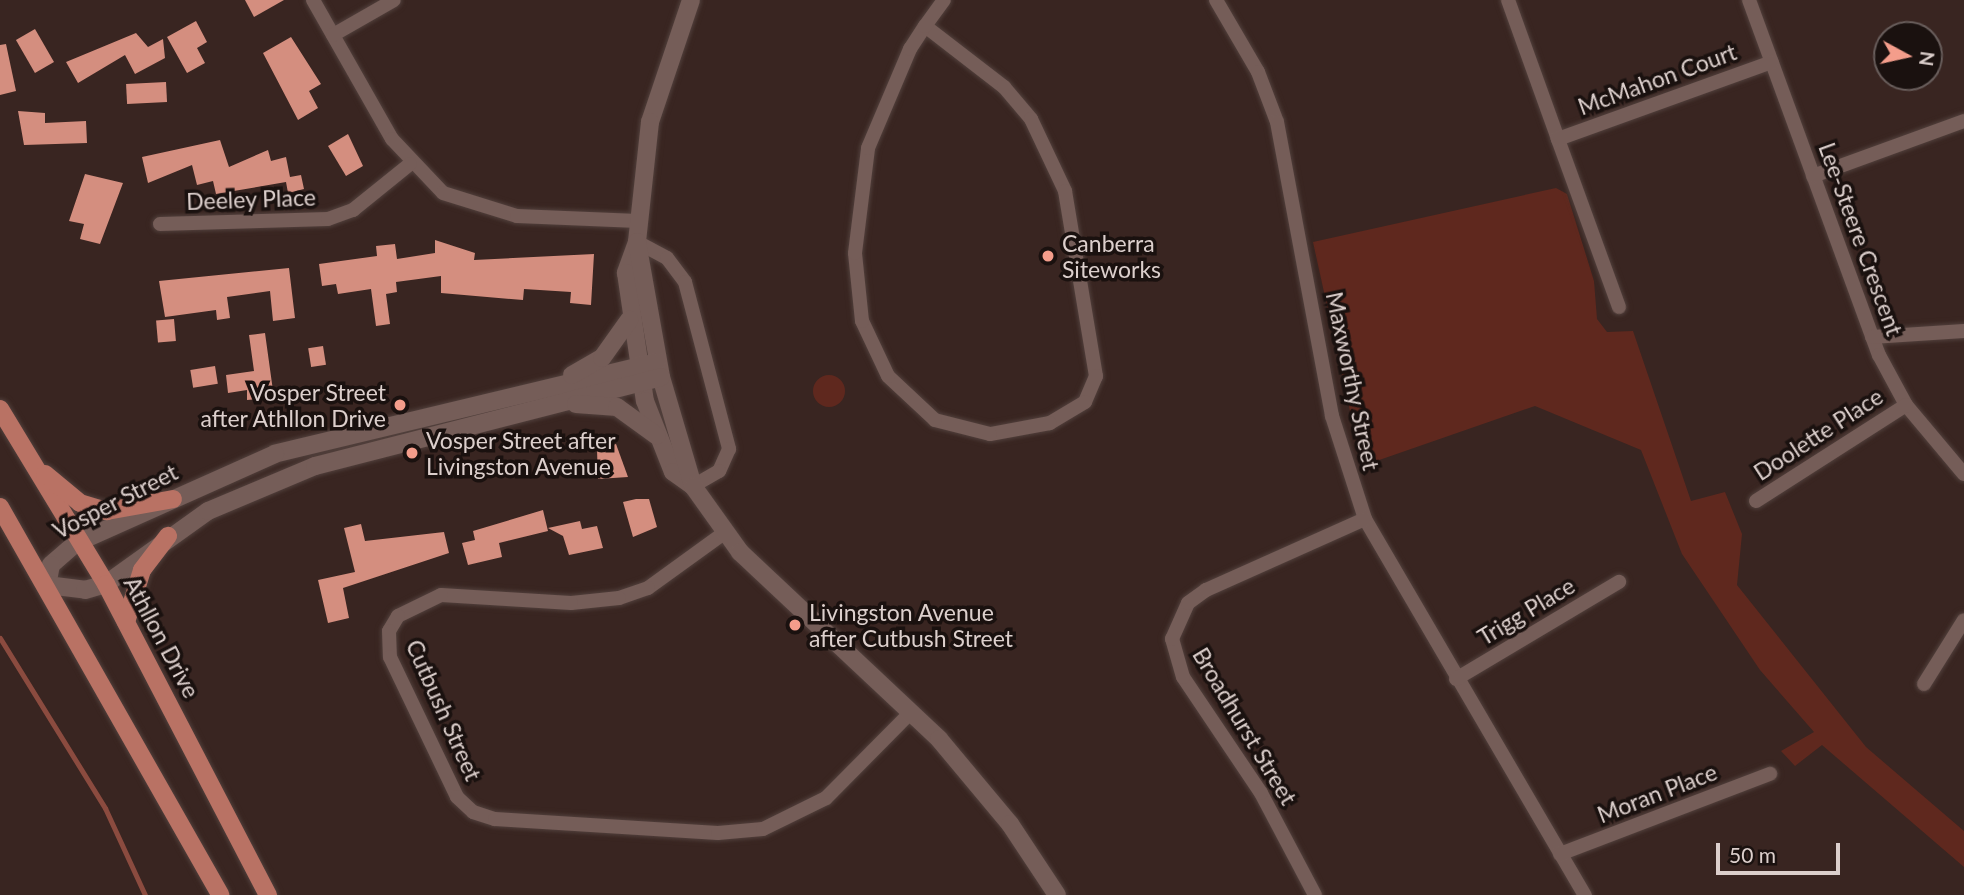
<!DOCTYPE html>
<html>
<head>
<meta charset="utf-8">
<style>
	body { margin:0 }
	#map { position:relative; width:1964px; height:895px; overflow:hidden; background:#392521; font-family:Lato,sans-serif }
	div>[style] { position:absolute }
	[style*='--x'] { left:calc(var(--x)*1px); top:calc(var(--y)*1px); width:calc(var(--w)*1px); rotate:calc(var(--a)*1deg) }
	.green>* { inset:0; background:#5f281e }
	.round { border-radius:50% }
	.stream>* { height:5px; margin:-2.5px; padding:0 2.5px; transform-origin:2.5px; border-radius:2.5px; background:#8b4b3f }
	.building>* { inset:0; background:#d48e7f; transform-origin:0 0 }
	.roads { filter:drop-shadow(0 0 2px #51403c) drop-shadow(0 0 2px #51403c) }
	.minor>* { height:14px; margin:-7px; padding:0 7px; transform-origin:7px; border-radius:7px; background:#755d58 }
	.tertiary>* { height:18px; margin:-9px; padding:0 9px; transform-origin:9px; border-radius:9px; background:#755d58 }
	.primary>* { height:18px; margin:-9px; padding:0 9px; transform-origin:9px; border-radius:9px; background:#b97264 }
	.dots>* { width:19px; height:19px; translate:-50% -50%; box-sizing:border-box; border:4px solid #1a110f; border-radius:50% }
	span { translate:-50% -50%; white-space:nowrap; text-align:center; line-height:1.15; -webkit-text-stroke:7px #1a110f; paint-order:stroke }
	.street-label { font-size:23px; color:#dccfcc }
	.poi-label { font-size:23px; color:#dccfcc }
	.left { translate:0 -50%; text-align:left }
	.right { translate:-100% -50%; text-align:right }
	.north { position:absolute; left:1873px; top:21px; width:70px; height:70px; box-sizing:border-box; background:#1a110f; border:2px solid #685d5b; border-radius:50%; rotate:98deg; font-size:19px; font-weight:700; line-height:28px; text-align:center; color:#dccfcc }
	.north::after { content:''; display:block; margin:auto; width:24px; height:32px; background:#f49d8b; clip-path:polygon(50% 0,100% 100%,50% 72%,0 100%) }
	.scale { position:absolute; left:1716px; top:843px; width:124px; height:32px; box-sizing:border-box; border:4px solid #dccfcc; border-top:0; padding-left:9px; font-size:21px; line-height:24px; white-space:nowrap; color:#dccfcc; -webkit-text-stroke:5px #1a110f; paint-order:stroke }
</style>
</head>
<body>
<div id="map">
	<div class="green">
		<i style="clip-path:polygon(1556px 188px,1567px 194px,1594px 281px,1597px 319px,1607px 332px,1633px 331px,1691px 501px,1725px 492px,1742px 534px,1737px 585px,1866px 747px,1964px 831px,1964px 867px,1822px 745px,1795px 766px,1781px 751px,1814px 732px,1760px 670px,1682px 554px,1641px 450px,1535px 406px,1362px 466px,1313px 242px)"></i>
		<i class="round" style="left:813px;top:375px;width:32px;height:32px"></i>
	</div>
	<div class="stream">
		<i style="--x:0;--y:638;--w:200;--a:58.3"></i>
		<i style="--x:105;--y:808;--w:96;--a:65.3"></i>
	</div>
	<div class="building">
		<i style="clip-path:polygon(245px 0,284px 0,254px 17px)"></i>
		<i style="clip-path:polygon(196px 21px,207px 42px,197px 48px,205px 63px,187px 73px,167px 37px)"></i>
		<i style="left:35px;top:29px;width:38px;height:22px;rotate:60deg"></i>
		<i style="clip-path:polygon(136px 33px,148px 47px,163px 39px,165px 58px,135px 74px,125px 55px,78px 83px,66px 62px)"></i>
		<i style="clip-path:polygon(291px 37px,321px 84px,309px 91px,318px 108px,298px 120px,263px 53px)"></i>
		<i style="clip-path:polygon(6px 44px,16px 91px,0 95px,0 45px)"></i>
		<i style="left:166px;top:82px;width:20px;height:40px;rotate:87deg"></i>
		<i style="clip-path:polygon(18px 111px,45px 113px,45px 123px,86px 121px,87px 143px,24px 145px)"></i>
		<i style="clip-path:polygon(348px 134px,363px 166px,346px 176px,328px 146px)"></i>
		<i style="clip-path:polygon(220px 140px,229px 167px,268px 150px,271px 161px,286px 157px,290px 177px,301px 175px,304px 189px,288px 193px,286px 182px,216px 194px,213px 181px,197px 185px,192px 165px,148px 183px,142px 157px)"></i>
		<i style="clip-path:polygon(85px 174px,123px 183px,100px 244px,80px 239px,84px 224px,69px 221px)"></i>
		<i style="clip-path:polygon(435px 240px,475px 253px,474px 260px,594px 254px,591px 305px,570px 303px,571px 292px,524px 289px,523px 300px,441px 293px,441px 276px,396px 282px,397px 292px,386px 294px,390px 324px,376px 326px,371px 289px,338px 294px,336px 284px,322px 286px,319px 264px,377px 256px,376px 246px,395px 244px,397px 259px,435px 253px)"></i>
		<i style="clip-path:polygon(289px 268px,295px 318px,273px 321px,270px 291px,227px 297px,230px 318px,217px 320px,216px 310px,165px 317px,159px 281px)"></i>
		<i style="left:174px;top:319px;width:22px;height:18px;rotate:85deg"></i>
		<i style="clip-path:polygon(265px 333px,274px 398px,247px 400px,247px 390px,228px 393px,226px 375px,254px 371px,249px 335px)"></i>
		<i style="left:323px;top:346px;width:19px;height:15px;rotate:81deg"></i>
		<i style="left:215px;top:366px;width:18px;height:25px;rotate:81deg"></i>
		<i style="clip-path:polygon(616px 444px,628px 477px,598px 479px,597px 450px)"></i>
		<i style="clip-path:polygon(636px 499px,649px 499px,657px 527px,633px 537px,623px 502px)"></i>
		<i style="clip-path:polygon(543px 510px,548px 531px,499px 543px,502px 557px,468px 565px,462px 543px,475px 540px,473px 531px)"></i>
		<i style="clip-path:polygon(580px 521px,582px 529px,597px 526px,603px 548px,569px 555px,563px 536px,548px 528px)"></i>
		<i style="clip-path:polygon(361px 524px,365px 541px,444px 532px,449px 553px,343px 588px,349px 618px,328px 623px,318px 580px,355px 572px,344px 528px)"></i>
	</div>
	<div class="roads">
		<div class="minor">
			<i style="--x:313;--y:0;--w:160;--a:60.4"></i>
			<i style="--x:392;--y:139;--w:74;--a:46.6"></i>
			<i style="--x:443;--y:193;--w:77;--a:17.3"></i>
			<i style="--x:517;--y:216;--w:121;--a:2.4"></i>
			<i style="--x:1216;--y:0;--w:83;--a:59.7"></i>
			<i style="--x:1258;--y:72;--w:53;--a:69.2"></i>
			<i style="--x:1277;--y:122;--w:299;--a:79.4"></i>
			<i style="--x:1332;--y:416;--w:108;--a:72.2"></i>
			<i style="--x:1365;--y:519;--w:436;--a:59.7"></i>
			<i style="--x:1508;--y:0;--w:148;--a:70.2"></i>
			<i style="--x:1749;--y:0;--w:378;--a:69.9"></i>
			<i style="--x:1879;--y:355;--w:57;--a:61.6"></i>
			<i style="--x:1906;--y:405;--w:90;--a:50"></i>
			<i style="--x:925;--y:26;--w:100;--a:37.7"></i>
			<i style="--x:1004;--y:87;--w:42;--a:49.8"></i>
			<i style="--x:1031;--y:119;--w:80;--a:64.7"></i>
			<i style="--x:1065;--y:191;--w:188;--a:80.5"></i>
			<i style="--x:1096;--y:376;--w:28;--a:113"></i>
			<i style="--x:1085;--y:402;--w:41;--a:149"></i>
			<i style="--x:1050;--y:423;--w:61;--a:169.6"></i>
			<i style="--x:990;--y:434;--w:57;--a:-165.7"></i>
			<i style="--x:935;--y:420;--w:64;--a:-136.9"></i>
			<i style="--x:888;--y:376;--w:61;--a:-115.3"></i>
			<i style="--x:862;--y:321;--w:68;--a:-95.9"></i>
			<i style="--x:855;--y:253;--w:106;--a:-82.9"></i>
			<i style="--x:868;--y:148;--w:108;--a:-67"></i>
			<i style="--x:910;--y:49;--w:27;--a:-57"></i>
			<i style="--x:925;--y:26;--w:32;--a:-54"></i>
			<i style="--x:333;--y:35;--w:70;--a:-29.8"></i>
			<i style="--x:1813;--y:176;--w:161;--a:-20"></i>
			<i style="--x:160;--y:224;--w:168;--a:-1.7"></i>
			<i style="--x:328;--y:219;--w:27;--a:-20"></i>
			<i style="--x:353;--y:210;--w:73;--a:-38.9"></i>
			<i style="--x:637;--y:242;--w:34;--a:28"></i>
			<i style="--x:667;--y:258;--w:30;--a:53"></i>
			<i style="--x:685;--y:282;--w:173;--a:75.2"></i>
			<i style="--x:729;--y:449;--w:24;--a:114"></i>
			<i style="--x:719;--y:471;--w:30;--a:150"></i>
			<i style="--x:1619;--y:307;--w:179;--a:-110"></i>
			<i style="--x:1558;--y:139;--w:227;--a:-19.8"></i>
			<i style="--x:1872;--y:337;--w:92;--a:-3.7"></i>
			<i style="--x:1756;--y:501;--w:178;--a:-32.6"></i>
			<i style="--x:724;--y:533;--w:94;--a:144.1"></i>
			<i style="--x:648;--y:588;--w:31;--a:161"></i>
			<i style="--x:619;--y:598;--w:48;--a:174.1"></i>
			<i style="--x:571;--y:603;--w:130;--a:-176.5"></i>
			<i style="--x:441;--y:595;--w:48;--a:154"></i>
			<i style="--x:398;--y:616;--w:17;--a:121"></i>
			<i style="--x:389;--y:631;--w:26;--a:88"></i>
			<i style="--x:390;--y:657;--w:155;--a:64.4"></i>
			<i style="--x:457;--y:797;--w:22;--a:43"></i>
			<i style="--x:473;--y:812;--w:23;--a:18"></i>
			<i style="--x:495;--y:819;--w:223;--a:3.6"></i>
			<i style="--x:718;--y:833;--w:45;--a:-5.1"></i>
			<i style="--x:763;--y:829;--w:70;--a:-26.2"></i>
			<i style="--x:826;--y:798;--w:122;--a:-45.3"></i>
			<i style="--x:1456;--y:679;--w:190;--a:-30.8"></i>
			<i style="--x:1924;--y:684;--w:75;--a:-58"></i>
			<i style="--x:1560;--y:854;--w:225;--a:-20.9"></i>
			<i style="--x:1315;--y:895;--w:115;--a:-117.9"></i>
			<i style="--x:1261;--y:793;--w:140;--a:-123.9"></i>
			<i style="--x:1183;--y:677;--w:40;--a:-106"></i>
			<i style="--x:1172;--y:639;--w:39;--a:-66"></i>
			<i style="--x:1188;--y:603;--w:22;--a:-36"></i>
			<i style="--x:1206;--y:590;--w:174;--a:-24.1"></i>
		</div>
		<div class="tertiary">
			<i style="--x:691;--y:0;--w:129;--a:108.6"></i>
			<i style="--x:650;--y:122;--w:121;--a:96.2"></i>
			<i style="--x:637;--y:242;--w:33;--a:110"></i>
			<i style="--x:626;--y:273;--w:129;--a:81.6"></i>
			<i style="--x:645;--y:401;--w:76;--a:68.5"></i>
			<i style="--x:673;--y:472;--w:24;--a:35"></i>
			<i style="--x:637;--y:242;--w:137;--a:79.9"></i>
			<i style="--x:661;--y:377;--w:114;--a:73.6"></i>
			<i style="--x:693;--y:486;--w:81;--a:54.5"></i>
			<i style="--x:740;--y:552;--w:273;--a:43.2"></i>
			<i style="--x:939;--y:739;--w:111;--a:50.1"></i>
			<i style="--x:1010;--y:824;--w:85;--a:56.5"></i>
			<i style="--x:657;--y:362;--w:393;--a:166.5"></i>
			<i style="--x:275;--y:454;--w:218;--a:155.9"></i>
			<i style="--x:76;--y:543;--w:33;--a:139"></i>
			<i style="--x:51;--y:565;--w:20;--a:101"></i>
			<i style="--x:47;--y:585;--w:38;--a:7"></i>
			<i style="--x:85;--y:590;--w:22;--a:-16"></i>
			<i style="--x:106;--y:584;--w:125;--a:-35.6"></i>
			<i style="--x:208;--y:511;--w:116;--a:-22.8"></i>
			<i style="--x:315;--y:466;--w:357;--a:-14.4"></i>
			<i style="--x:572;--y:375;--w:34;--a:-30"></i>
			<i style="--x:602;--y:358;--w:47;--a:-54.6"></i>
			<i style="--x:576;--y:404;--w:41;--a:4.2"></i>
			<i style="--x:617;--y:407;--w:49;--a:35.9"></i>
		</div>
		<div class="primary">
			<i style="--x:0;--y:409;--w:205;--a:58.8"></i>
			<i style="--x:106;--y:584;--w:351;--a:62.5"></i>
			<i style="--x:45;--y:474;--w:45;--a:39.6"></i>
			<i style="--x:80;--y:503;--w:28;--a:17"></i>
			<i style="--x:107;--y:511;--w:67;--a:-10.3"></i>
			<i style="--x:0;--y:507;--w:446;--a:60.4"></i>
			<i style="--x:126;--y:622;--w:54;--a:-72.9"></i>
			<i style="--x:142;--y:570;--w:43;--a:-52.6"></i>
		</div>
	</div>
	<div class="dots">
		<i style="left:1048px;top:256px;background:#f49d8b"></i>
		<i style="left:400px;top:405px;background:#f49d8b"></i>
		<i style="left:412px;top:453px;background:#f49d8b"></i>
		<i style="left:795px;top:625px;background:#f49d8b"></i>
	</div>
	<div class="street-label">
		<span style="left:1657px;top:79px;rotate:-20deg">McMahon Court</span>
		<span style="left:251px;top:199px;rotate:-2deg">Deeley Place</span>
		<span style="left:1861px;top:239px;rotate:70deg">Lee-Steere Crescent</span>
		<span style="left:1353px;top:381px;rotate:78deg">Maxworthy Street</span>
		<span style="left:1818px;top:434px;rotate:-33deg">Doolette Place</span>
		<span style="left:115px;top:501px;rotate:-27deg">Vosper Street</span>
		<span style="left:1526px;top:611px;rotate:-31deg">Trigg Place</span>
		<span style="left:162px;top:637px;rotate:62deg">Athllon Drive</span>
		<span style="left:444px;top:710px;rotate:66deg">Cutbush Street</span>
		<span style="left:1245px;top:726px;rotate:59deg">Broadhurst Street</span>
		<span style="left:1657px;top:793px;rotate:-21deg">Moran Place</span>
	</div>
	<div class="poi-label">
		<span class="left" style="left:1062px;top:256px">Canberra<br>Siteworks</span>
		<span class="right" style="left:386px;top:405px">Vosper Street<br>after Athllon Drive</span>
		<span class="left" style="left:426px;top:453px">Vosper Street after<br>Livingston Avenue</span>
		<span class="left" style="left:809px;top:625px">Livingston Avenue<br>after Cutbush Street</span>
	</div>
	<div class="north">N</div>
	<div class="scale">50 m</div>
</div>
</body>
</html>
